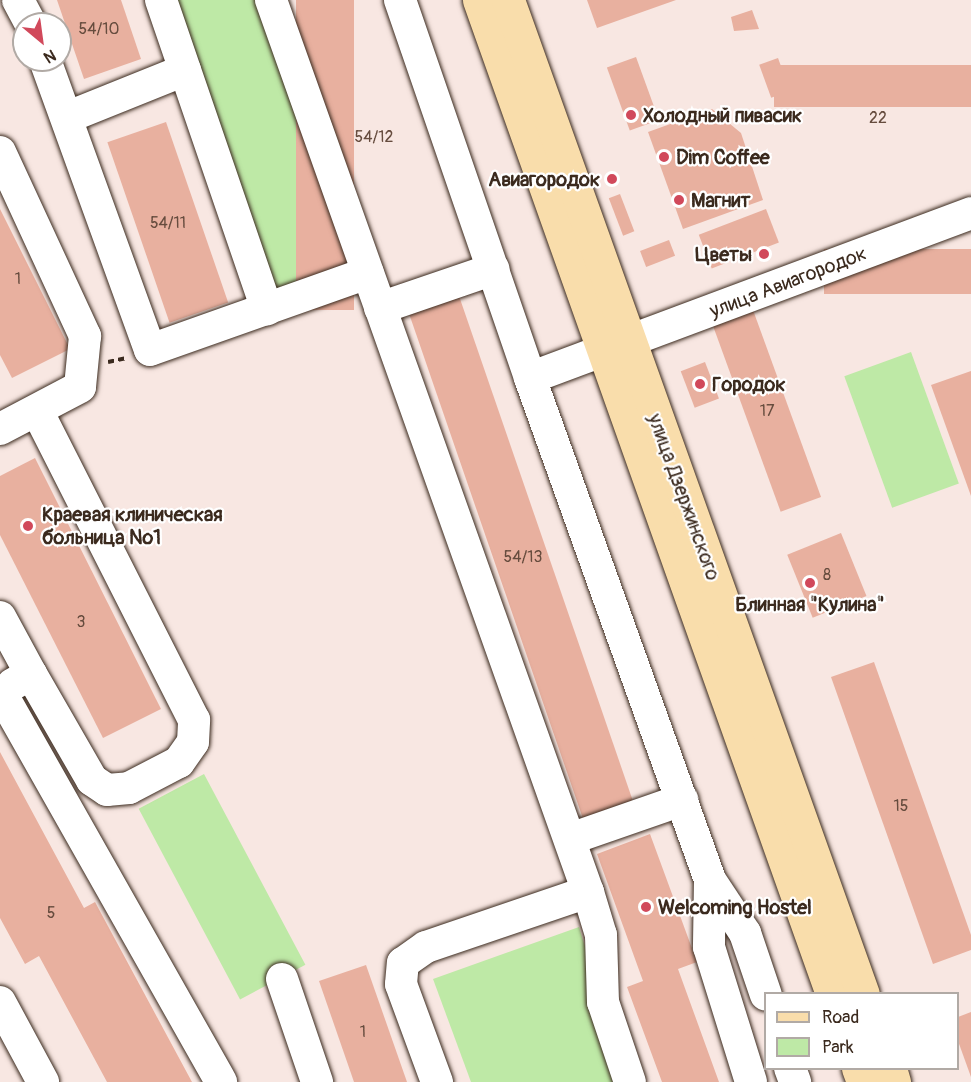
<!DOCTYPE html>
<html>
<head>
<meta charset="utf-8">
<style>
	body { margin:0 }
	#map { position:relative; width:971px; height:1082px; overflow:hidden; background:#f8e7e2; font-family:Pangolin,sans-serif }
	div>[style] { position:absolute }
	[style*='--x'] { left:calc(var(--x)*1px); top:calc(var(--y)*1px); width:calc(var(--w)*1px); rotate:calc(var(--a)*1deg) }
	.green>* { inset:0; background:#bee9a6; transform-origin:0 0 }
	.building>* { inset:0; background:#e8b09f; transform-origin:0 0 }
	.path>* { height:4px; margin-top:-2px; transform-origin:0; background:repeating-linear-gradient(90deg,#3b2a1e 0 6px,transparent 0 10.5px) }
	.roads { filter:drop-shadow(0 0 2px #3b2a1e) drop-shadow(0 0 2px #3b2a1e) }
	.minor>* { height:32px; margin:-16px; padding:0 16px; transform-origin:16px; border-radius:16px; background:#fff }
	.major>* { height:33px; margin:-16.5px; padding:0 16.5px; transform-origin:16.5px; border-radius:16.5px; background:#f9ddab }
	.dots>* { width:16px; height:16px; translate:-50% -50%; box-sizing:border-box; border:3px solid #fff; border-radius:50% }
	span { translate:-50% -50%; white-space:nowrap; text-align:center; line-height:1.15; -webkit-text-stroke:4.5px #fff; paint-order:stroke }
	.number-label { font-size:16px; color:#664c3e }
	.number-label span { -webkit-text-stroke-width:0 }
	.poi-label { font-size:20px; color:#3b2a1e; font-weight:700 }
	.left { translate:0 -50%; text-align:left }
	.right { translate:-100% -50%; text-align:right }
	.street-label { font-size:20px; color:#3b2a1e }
	.legend { position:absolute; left:764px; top:992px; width:195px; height:78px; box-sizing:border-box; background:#fff; border:2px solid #b1aaa5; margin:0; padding:8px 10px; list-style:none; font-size:18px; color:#3b2a1e }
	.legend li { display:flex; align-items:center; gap:12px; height:30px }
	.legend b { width:30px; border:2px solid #b1aaa5 }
	.north { position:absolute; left:12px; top:12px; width:60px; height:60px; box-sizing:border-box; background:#fff; border:2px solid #b1aaa5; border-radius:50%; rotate:151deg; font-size:16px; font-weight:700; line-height:24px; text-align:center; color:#3b2a1e }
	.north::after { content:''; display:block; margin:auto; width:21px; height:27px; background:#d1495b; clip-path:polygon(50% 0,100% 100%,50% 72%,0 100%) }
</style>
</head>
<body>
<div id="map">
	<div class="green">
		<i style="clip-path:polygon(163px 0,261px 0,353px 265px,272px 293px)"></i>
		<i style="left:911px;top:352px;width:140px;height:71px;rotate:70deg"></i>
		<i style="left:204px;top:774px;width:216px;height:74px;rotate:62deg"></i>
		<i style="clip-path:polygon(579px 927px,627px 1082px,471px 1082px,433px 979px)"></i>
	</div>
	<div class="building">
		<i style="clip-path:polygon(57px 0,121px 0,141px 59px,84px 79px)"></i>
		<i style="left:296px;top:0;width:58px;height:310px"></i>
		<i style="clip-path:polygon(587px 0,676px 0,597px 28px)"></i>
		<i style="clip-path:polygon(752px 10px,759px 29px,734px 31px,731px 17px)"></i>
		<i style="left:636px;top:57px;width:67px;height:31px;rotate:70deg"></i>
		<i style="left:778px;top:58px;width:35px;height:20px;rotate:70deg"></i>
		<i style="left:971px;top:65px;width:42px;height:197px;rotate:90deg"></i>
		<i style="clip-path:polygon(712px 109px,741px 133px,763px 200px,683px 229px,648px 132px)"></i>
		<i style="left:166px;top:122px;width:191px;height:62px;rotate:71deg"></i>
		<i style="left:620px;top:194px;width:40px;height:12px;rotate:69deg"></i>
		<i style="clip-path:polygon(0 209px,70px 349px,12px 378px,0 355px)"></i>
		<i style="left:766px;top:209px;width:36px;height:72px;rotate:69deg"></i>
		<i style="left:669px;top:240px;width:17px;height:31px;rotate:69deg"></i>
		<i style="left:971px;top:249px;width:45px;height:147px;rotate:90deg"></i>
		<i style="left:458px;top:293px;width:542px;height:53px;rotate:71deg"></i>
		<i style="left:753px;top:310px;width:199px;height:43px;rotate:70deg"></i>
		<i style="left:705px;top:362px;width:39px;height:26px;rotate:69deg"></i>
		<i style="clip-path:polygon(971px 371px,971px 496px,931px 385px)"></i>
		<i style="clip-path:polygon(35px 458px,161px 709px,103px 738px,0 535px,0 476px)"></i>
		<i style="left:841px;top:533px;width:68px;height:58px;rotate:68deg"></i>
		<i style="clip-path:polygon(874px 662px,971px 935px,971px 950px,933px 964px,831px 677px)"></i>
		<i style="clip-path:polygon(0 752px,84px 908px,95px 902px,192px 1082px,107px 1082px,39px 956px,25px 964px,0 918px)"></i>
		<i style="clip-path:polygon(650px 834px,697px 962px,678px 969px,719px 1082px,662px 1082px,627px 987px,643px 981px,597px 854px)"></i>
		<i style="clip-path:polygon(366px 965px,407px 1082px,354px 1082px,319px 981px)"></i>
		<i style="clip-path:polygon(971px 1012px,971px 1077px,958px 1041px,958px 1017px)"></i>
	</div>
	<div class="path">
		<i style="--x:108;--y:362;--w:19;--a:-12"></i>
	</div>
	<div class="roads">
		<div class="minor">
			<i style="--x:18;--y:0;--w:27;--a:62"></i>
			<i style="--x:161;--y:0;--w:327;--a:71.1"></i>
			<i style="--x:271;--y:0;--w:947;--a:70.44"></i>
			<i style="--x:588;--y:892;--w:45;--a:73.2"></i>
			<i style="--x:601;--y:935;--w:67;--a:88.3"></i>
			<i style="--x:603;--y:1002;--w:84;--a:71.4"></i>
			<i style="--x:400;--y:0;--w:400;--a:71"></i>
			<i style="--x:530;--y:378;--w:533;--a:70.27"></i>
			<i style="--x:710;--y:880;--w:64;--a:56.6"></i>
			<i style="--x:745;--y:933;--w:65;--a:71.3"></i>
			<i style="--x:45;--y:60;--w:308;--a:70.1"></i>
			<i style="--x:150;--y:350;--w:231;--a:-19.5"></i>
			<i style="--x:68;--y:117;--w:126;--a:-21.9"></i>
			<i style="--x:0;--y:152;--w:203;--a:65.2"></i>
			<i style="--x:85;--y:336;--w:51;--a:95.6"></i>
			<i style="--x:80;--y:387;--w:90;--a:152.3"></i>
			<i style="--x:380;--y:308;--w:120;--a:-18.9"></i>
			<i style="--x:530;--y:378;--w:471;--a:-20.5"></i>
			<i style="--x:0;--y:617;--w:65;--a:61.5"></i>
			<i style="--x:31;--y:674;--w:21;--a:151"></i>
			<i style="--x:31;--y:674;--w:122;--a:60.1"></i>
			<i style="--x:92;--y:780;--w:18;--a:34"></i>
			<i style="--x:107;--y:790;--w:22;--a:-5"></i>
			<i style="--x:129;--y:788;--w:56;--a:-27.5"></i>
			<i style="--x:179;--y:762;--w:24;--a:-55"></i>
			<i style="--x:193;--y:742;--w:22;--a:-87"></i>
			<i style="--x:194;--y:720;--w:347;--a:-116.9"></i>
			<i style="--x:0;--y:691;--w:449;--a:60.5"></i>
			<i style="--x:570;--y:839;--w:119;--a:-19.2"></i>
			<i style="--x:710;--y:880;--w:67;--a:90.9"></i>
			<i style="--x:709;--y:947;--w:141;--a:72.7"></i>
			<i style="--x:282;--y:979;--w:109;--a:71.2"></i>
			<i style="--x:0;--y:1002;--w:91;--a:61.7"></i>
			<i style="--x:790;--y:1068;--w:15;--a:70"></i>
			<i style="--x:437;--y:1082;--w:104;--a:-110.2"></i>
			<i style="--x:401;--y:984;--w:21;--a:-85"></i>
			<i style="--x:403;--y:963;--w:28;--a:-35"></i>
			<i style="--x:426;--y:947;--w:171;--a:-18.8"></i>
		</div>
		<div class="major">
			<i style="--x:479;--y:0;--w:1055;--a:70.45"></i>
			<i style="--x:508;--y:0;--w:1055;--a:70.35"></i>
			<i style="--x:858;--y:1068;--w:15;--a:70"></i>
			<i style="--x:890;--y:1068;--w:15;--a:74"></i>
		</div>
	</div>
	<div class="dots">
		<i style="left:631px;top:115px;background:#d1495b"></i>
		<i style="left:664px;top:157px;background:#d1495b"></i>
		<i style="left:612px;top:179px;background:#d1495b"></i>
		<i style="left:679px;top:200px;background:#d1495b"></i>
		<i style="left:764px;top:254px;background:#d1495b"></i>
		<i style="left:700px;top:384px;background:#d1495b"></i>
		<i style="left:28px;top:526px;background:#d1495b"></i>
		<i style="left:810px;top:583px;background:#d1495b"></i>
		<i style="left:646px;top:907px;background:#d1495b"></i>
	</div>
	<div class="number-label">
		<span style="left:99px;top:29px">54/10</span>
		<span style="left:878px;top:118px">22</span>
		<span style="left:374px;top:137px">54/12</span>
		<span style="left:168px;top:223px">54/11</span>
		<span style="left:18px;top:279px">1</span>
		<span style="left:767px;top:411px">17</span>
		<span style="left:523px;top:557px">54/13</span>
		<span style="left:827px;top:575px">8</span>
		<span style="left:81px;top:622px">3</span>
		<span style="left:901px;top:806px">15</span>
		<span style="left:51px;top:913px">5</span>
		<span style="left:363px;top:1032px">1</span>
	</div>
	<div class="poi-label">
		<span class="left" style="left:643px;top:115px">Холодный пивасик</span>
		<span class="left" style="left:676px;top:157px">Dim Coffee</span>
		<span class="right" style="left:600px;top:179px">Авиагородок</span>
		<span class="left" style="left:691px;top:200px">Магнит</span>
		<span class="right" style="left:752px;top:254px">Цветы</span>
		<span class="left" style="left:712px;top:384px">Городок</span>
		<span class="left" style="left:42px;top:526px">Краевая клиническая<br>больница №1</span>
		<span style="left:810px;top:604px">Блинная "Кулина"</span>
		<span class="left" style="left:658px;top:907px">Welcoming Hostel</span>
	</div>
	<div class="street-label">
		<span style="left:788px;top:282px;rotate:-21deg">улица Авиагородок</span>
		<span style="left:684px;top:497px;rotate:70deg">улица Дзержинского</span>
	</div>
	<ul class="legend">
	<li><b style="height:8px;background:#f9ddab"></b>Road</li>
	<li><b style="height:16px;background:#bee9a6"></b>Park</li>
	</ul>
	<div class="north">N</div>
</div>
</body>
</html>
